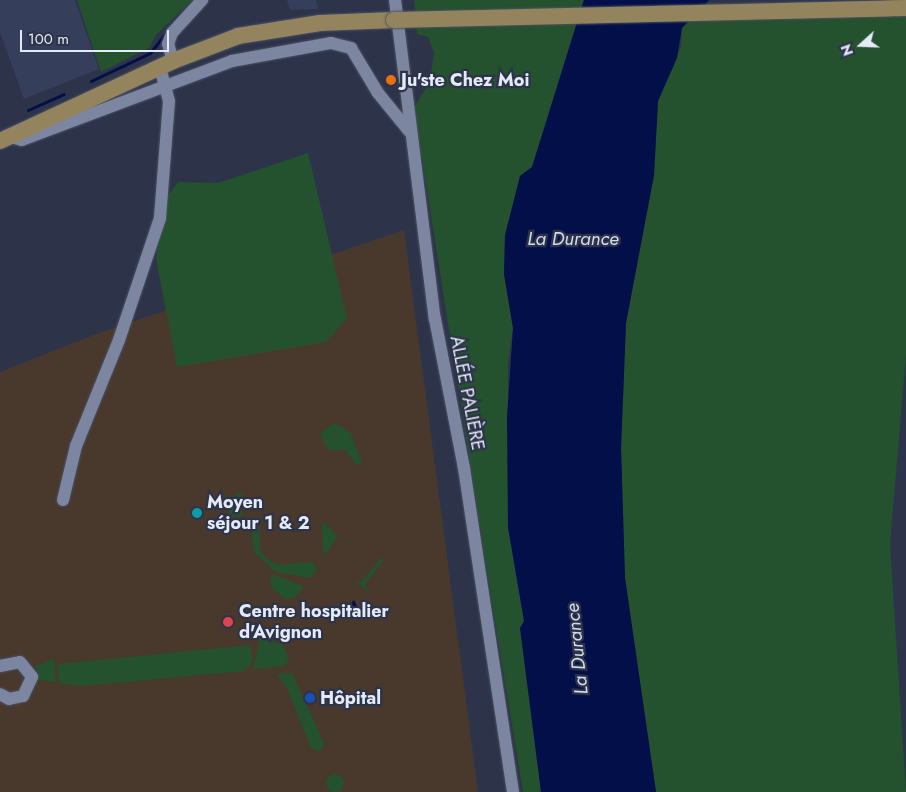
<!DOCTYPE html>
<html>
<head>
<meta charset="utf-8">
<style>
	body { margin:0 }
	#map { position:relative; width:906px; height:792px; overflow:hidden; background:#2d344a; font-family:Jost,sans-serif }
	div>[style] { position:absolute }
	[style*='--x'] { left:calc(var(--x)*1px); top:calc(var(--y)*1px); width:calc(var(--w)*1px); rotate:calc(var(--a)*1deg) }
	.built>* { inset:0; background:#353e5a }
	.medical>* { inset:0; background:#49392d }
	.green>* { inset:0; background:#24512e }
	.round { border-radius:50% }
	.water>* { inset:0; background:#020f48 }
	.stream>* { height:3px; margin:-1.5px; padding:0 1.5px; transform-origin:1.5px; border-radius:1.5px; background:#020f48 }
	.roads { filter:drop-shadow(0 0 1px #4b5164) drop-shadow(0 0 1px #4b5164) }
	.minor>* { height:12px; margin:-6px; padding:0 6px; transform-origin:6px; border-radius:6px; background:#7d86a0 }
	.major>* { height:16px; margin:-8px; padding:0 8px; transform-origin:8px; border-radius:8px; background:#93845e }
	.bridges { filter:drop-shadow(0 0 1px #4b5164) drop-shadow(0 0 1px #4b5164) }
	.major-bridge>* { height:16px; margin:-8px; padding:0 8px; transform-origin:8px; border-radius:8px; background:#93845e }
	.dots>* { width:14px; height:14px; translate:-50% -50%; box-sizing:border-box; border:2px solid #2d344a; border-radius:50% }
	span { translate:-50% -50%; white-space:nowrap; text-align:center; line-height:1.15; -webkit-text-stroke:4.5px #2d344a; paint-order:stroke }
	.poi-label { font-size:18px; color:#e4eaf8; font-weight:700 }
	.left { translate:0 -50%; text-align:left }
	.street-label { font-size:18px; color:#e4eaf8 }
	.water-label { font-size:19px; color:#d2dcee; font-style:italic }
	.north { position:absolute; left:836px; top:20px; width:50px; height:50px; -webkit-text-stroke:4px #2d344a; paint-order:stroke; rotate:250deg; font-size:14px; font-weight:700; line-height:20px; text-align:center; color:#e4eaf8 }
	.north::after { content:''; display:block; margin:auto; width:18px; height:22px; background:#e4eaf8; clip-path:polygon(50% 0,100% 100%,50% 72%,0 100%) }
	.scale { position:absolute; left:20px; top:30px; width:149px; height:22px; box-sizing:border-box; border:2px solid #e4eaf8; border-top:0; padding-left:6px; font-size:15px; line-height:18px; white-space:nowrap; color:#e4eaf8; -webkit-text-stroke:4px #2d344a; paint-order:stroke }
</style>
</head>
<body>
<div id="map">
	<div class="built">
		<i style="clip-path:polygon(0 0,75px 0,99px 69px,24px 99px,0 32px)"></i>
		<i style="clip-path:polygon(287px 0,316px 0,318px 9px,290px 10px)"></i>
	</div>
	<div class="medical">
		<i style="clip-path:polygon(404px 230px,478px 792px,0 792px,0 372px,99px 333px)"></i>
	</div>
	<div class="green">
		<i style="clip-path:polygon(77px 0,193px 0,156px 35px,149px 48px,101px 72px)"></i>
		<i style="clip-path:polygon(414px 0,584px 0,532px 167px,520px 176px,505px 240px,504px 274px,513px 328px,508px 363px,508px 527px,524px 621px,541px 792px,523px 792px,499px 646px,414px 108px,430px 81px,434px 52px,428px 37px,417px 34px)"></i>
		<i style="clip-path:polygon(906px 15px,906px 355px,890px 544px,906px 792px,656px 792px,625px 578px,621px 448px,626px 323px,654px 175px,658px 101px,681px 46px,682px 28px,688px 21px)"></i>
		<i style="clip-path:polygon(308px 153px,347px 318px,326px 342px,177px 367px,156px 259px,166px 198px,178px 182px,218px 183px)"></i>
		<i style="clip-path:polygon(335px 423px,351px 433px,362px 463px,356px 465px,346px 450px,330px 450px,324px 444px,321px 432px)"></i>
		<i style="clip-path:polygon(242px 493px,242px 516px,229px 517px,225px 498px)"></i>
		<i style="clip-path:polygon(322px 521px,338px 536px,326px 554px,323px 552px)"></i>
		<i style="clip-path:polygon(259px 523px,261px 553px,276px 565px,312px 562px,318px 569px,309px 578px,276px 572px,254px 552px,251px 524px)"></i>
		<i style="clip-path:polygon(382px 557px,384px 560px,365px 584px,368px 592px,354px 580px,361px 582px)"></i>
		<i style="clip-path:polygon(271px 574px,301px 585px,303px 589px,293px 599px,285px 599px,271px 587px)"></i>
		<i style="clip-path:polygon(260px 639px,283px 644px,289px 659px,285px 666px,253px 669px)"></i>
		<i style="clip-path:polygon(250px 645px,253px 661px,244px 671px,81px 686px,59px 683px,58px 664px)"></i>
		<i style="clip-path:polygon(54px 659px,56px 682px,40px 680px,35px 666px)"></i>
		<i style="clip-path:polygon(292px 673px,324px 743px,320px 752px,311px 748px,287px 688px,277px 674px)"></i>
		<i class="round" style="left:326px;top:774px;width:18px;height:18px"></i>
	</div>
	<div class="water">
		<i style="clip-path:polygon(584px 0,709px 0,682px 28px,677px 58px,658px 101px,654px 175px,626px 323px,621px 448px,625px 578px,656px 792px,541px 792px,520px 628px,524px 621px,508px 527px,507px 417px,513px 328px,504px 274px,505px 235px,520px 176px,532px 167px)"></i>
		<i style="clip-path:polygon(354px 600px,359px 610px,339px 618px,338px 616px)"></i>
	</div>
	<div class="stream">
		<i style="--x:91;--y:81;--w:65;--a:-25.4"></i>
		<i style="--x:150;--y:53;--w:39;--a:-52"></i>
		<i style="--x:28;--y:110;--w:39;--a:-24"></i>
	</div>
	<div class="roads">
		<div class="minor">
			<i style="--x:395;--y:0;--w:321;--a:82.9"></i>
			<i style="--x:435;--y:319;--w:152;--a:79"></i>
			<i style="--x:464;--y:468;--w:328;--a:81.4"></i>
			<i style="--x:173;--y:61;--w:18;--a:-106"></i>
			<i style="--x:168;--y:44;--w:12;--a:-70"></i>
			<i style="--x:172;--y:33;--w:45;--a:-47.7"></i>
			<i style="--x:11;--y:137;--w:11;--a:15"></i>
			<i style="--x:22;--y:140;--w:224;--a:-20.6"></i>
			<i style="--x:232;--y:61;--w:101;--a:-10.3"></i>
			<i style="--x:331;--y:43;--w:21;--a:14"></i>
			<i style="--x:351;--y:48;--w:52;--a:59"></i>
			<i style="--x:378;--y:93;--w:49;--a:50.8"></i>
			<i style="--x:63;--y:500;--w:56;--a:-76.5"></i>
			<i style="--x:76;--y:446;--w:114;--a:-67.9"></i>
			<i style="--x:119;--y:340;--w:129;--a:-71.4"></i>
			<i style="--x:160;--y:218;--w:117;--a:-85.6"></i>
			<i style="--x:169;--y:101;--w:35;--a:-105"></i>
			<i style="--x:0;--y:666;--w:20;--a:-11"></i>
			<i style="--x:20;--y:662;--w:19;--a:51"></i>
			<i style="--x:32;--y:677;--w:21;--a:115"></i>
			<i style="--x:23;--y:696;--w:14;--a:168"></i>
			<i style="--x:9;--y:699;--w:10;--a:-151"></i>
		</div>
		<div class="major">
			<i style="--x:0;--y:141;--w:191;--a:-24.8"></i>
			<i style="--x:173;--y:61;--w:70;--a:-21"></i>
			<i style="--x:238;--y:36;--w:83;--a:-9"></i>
			<i style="--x:320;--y:23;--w:74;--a:-2.3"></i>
		</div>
	</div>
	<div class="bridges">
		<div class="major-bridge">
			<i style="--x:394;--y:20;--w:512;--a:-1.34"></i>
		</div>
	</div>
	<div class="dots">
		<i style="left:391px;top:80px;background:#e8710a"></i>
		<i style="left:197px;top:513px;background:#0f9aa8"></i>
		<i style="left:228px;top:622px;background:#e0444e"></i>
		<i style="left:310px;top:698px;background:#1a4fb4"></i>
	</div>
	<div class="poi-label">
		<span class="left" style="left:401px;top:80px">Ju'ste Chez Moi</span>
		<span class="left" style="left:207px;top:513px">Moyen<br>séjour 1 &amp; 2</span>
		<span class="left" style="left:239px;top:622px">Centre hospitalier<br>d'Avignon</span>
		<span class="left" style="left:320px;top:698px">Hôpital</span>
	</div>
	<div class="street-label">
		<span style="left:467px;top:393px;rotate:79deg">ALLÉE PALIÈRE</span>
	</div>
	<div class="water-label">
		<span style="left:573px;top:239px">La Durance</span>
		<span style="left:577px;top:649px;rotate:-96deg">La Durance</span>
	</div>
	<div class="north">N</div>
	<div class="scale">100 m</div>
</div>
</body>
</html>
